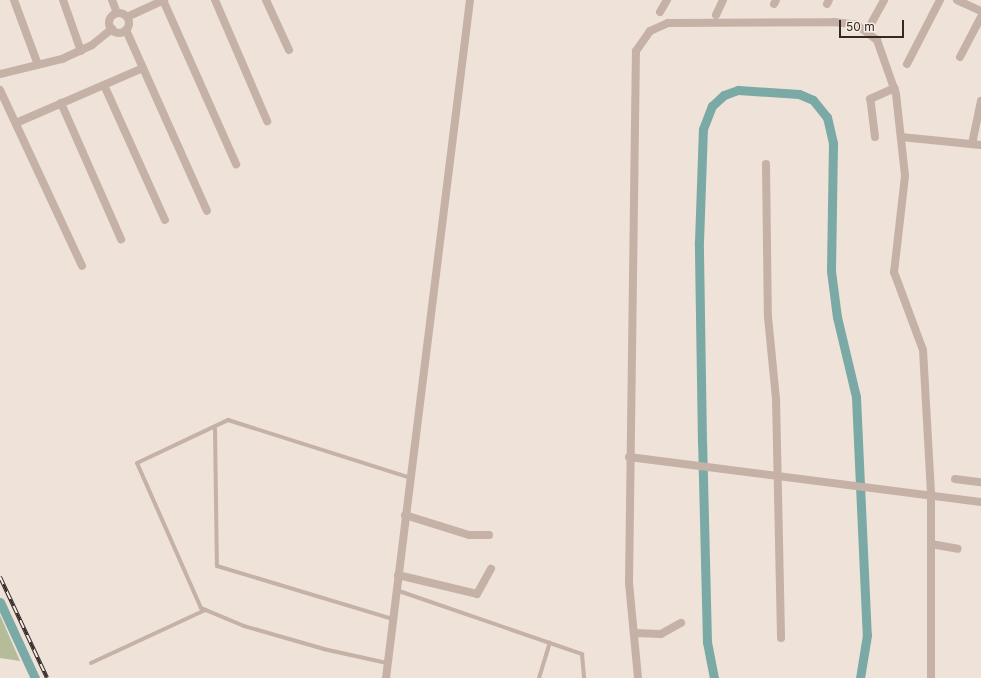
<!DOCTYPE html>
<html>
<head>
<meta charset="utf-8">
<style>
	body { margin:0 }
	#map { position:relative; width:981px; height:678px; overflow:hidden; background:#eee2d9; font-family:Inter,sans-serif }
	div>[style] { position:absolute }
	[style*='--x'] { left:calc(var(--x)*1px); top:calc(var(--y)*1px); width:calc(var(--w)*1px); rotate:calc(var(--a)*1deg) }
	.green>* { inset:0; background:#b4bc9a }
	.canal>* { height:9px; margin:-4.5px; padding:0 4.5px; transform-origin:4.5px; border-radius:4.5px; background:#7aa9a6 }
	.service>* { height:4px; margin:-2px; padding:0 2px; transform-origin:2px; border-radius:2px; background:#c5b1a6 }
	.minor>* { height:8px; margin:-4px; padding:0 4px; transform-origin:4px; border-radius:4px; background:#c5b1a6 }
	.minor>.ring { margin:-4px; padding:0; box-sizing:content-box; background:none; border:8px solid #c5b1a6; border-radius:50% }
	.rail>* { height:4px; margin-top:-2px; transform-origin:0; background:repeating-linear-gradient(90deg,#f7ece4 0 8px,#322926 0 16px); box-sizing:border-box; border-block:1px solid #322926 }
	span { translate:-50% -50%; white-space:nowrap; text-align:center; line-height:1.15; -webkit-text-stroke:3px #f7ece4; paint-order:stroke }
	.scale { position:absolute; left:839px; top:20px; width:65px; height:18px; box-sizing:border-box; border:2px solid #322926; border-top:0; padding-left:5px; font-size:12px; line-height:14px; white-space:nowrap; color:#322926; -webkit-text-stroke:3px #f7ece4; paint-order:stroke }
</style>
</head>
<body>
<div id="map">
	<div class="green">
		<i style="clip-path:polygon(0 615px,20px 661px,0 658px)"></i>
	</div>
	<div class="canal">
		<i style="--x:0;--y:602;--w:84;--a:65.3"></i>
		<i style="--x:714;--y:678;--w:37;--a:-101"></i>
		<i style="--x:707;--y:642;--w:199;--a:-91.4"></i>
		<i style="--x:702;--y:443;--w:201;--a:-90.9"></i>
		<i style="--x:699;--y:242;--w:113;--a:-88"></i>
		<i style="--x:703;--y:129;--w:25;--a:-69"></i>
		<i style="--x:712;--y:106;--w:16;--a:-43"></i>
		<i style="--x:724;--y:95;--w:15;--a:-20"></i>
		<i style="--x:738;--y:90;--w:61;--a:3.8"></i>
		<i style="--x:799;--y:94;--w:15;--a:23"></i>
		<i style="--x:813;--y:100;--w:22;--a:51"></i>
		<i style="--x:827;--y:117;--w:27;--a:77"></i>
		<i style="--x:833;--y:143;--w:128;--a:90.9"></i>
		<i style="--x:831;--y:271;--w:46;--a:82.6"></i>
		<i style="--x:837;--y:317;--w:82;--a:76.6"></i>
		<i style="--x:856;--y:397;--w:238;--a:87.4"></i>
		<i style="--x:867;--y:635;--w:44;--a:99.2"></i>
	</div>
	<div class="service">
		<i style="--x:215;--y:429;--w:137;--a:89.2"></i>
		<i style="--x:217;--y:566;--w:183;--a:16.8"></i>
		<i style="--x:396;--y:590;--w:197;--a:19"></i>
		<i style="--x:582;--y:654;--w:24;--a:85"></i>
		<i style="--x:91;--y:663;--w:126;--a:-24.9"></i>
		<i style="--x:387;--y:663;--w:65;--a:-167.5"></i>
		<i style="--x:324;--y:649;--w:83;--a:-164"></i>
		<i style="--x:244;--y:626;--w:47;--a:-157.3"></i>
		<i style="--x:201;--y:608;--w:158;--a:-113.8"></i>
		<i style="--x:137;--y:463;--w:101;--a:-25.3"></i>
		<i style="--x:228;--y:420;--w:189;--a:17.6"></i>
		<i style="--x:539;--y:678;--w:37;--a:-73"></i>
	</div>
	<div class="minor">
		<i style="--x:14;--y:0;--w:69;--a:69.7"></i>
		<i style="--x:63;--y:0;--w:54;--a:70.6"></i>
		<i style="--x:112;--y:0;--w:14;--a:69"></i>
		<i style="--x:163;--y:0;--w:180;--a:66"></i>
		<i style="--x:215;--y:0;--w:132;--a:66.7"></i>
		<i style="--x:266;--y:0;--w:55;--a:65.3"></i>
		<i style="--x:957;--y:0;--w:26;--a:25"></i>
		<i style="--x:774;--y:4;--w:4;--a:-63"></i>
		<i style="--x:827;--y:4;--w:4;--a:-63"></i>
		<i style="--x:660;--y:12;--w:14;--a:-60"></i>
		<i class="ring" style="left:109px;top:13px;width:12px;height:12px"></i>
		<i style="--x:716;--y:15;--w:17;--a:-65"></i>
		<i style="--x:127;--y:17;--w:41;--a:-24.7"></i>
		<i style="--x:872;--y:22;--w:25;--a:-61"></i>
		<i style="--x:126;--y:30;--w:198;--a:65.9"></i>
		<i style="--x:960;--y:57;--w:45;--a:-62.3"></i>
		<i style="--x:907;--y:64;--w:72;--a:-62.7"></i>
		<i style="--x:0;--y:74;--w:64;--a:-13.6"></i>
		<i style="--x:62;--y:59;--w:33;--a:-25"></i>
		<i style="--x:92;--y:45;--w:26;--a:-39"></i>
		<i style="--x:104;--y:85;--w:148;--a:65.7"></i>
		<i style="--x:0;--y:90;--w:194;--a:65"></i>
		<i style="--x:61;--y:103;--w:149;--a:66.2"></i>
		<i style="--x:16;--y:123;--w:138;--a:-23.4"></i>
		<i style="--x:875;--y:137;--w:38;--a:-97"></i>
		<i style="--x:870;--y:99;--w:27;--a:-24"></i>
		<i style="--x:901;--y:137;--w:80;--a:5.7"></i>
		<i style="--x:972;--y:144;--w:44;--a:-78.2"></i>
		<i style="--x:766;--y:164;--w:153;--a:89.3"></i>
		<i style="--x:768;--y:317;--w:81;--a:84.4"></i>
		<i style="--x:776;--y:398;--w:240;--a:88.8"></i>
		<i style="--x:629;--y:457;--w:355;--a:7.3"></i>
		<i style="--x:955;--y:479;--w:26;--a:7"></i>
		<i style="--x:405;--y:515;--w:67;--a:17.4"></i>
		<i style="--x:469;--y:535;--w:20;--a:0"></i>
		<i style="--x:931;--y:544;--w:27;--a:10"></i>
		<i style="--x:398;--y:575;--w:81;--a:13.5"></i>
		<i style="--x:477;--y:594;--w:29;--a:-61"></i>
		<i style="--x:634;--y:633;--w:27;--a:2"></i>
		<i style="--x:661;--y:634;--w:23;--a:-29"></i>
		<i style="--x:386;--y:678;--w:683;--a:-82.94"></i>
		<i style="--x:638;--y:678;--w:95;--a:-95.4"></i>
		<i style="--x:629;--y:583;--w:532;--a:-89.25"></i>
		<i style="--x:636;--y:51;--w:24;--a:-55"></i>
		<i style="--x:650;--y:31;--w:20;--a:-24"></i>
		<i style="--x:668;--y:23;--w:166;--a:-0.3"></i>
		<i style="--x:834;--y:22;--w:23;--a:7"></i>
		<i style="--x:857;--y:25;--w:25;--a:37"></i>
		<i style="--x:877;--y:40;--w:57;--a:70.6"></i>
		<i style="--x:896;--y:94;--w:82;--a:83.7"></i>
		<i style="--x:905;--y:176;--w:97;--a:96.5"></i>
		<i style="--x:894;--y:272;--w:83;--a:69.6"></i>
		<i style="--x:923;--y:350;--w:145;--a:86.8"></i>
		<i style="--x:931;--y:495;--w:183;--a:90"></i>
	</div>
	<div class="rail">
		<i style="--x:0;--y:577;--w:111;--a:65"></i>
	</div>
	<div class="scale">50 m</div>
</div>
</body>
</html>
